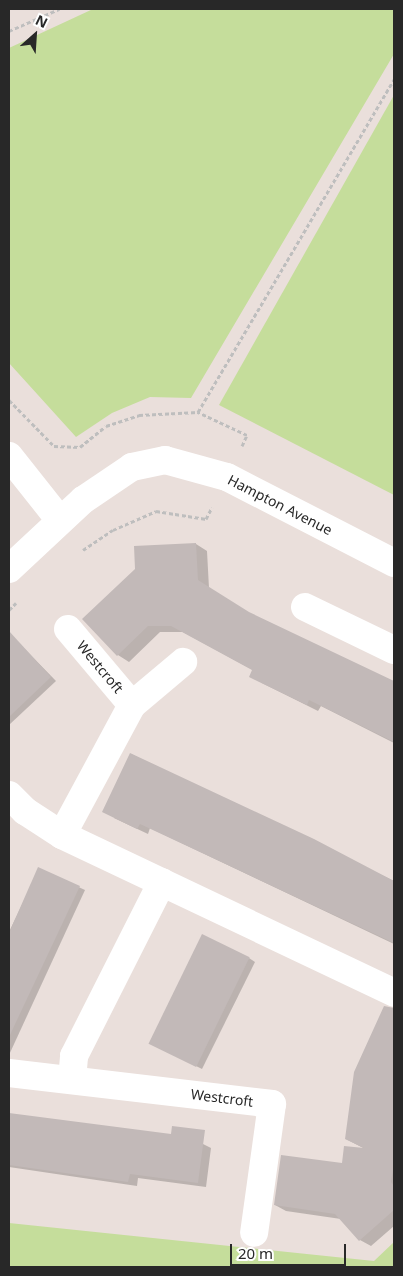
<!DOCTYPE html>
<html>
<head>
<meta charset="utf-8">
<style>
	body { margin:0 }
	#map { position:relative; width:403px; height:1276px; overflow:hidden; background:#eadfdb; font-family:"Noto Sans",sans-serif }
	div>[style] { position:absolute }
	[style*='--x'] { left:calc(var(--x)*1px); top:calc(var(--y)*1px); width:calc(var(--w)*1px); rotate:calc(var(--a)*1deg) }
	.green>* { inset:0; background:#c5dd9b }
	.shadow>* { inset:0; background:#0003 }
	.building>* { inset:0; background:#c2b9b8; transform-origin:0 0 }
	.path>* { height:3px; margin-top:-1.5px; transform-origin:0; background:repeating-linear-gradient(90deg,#bebebe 0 4px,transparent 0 6.5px) }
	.minor>* { height:28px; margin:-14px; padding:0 14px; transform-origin:14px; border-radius:14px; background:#fff }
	span { translate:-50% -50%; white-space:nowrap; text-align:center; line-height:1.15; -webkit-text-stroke:4px #fff; paint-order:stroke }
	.street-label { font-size:14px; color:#282828 }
	.frame { position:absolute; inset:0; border:10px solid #282828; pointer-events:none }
	.north { position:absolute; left:10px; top:10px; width:50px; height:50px; -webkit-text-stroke:4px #fff; paint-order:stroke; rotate:26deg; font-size:14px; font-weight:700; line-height:20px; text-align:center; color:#282828 }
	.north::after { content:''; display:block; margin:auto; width:18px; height:22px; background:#282828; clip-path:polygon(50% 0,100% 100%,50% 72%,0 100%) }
	.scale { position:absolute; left:230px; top:1244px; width:116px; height:22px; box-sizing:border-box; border:2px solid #282828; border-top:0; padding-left:6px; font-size:15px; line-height:18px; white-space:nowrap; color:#282828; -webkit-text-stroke:4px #fff; paint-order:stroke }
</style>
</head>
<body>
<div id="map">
	<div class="green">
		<i style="clip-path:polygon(93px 9px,394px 9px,394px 54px,191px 398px,150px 397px,112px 413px,76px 437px,9px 363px,9px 48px)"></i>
		<i style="clip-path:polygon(394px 95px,394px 495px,219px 405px)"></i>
		<i style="clip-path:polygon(9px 1223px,374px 1261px,394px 1242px,394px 1267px,9px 1267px)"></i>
	</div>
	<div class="shadow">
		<i style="clip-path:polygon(196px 544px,207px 551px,209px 588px,252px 615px,394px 682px,394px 743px,321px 706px,318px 711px,262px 683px,253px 670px,183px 632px,160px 632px,129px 662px,118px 655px,84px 619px)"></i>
		<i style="clip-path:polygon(16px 640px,56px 681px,9px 725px,9px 647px)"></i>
		<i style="clip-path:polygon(131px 754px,394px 881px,394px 944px,150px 828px,148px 834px,114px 818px)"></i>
		<i style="clip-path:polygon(39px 869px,85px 890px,9px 1055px,9px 932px)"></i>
		<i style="clip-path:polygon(249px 958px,255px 962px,202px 1069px,156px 1046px)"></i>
		<i style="clip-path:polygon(374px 1030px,394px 1039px,394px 1226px,371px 1246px,360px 1240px,341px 1219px,286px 1211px,275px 1205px,367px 1150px,346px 1139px)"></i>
		<i style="clip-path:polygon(9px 1115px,203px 1144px,211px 1148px,206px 1187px,138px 1178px,137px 1186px,9px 1167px)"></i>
	</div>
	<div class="building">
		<i style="clip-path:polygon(196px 543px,198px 580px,249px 612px,394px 681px,394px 742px,309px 700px,307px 705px,249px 677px,252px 670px,171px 626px,148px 626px,117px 656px,82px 619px,135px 569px,134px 546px)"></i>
		<i style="clip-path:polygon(9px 631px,51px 677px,9px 717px)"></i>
		<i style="clip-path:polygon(130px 753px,314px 839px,394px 881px,394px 943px,140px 824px,137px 829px,102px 812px)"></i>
		<i style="clip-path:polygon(38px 867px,80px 886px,9px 1037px,9px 933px)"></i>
		<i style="left:202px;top:934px;width:53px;height:122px;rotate:26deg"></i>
		<i style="clip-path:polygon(384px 1006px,394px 1008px,394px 1163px,391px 1182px,394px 1186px,394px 1210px,359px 1241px,335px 1214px,274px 1205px,281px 1155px,342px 1163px,344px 1146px,364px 1148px,345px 1139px,354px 1072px)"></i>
		<i style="clip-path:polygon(9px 1113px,171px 1134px,172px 1126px,205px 1130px,198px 1183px,130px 1174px,128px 1182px,9px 1165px)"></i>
	</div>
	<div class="path">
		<i style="--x:9;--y:31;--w:55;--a:-23.7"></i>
		<i style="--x:9;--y:400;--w:64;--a:45.6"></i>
		<i style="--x:54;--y:446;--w:26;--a:2"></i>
		<i style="--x:80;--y:447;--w:33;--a:-39"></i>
		<i style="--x:106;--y:426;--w:35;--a:-18"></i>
		<i style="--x:139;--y:415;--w:59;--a:-2.9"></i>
		<i style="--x:242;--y:446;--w:12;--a:-66"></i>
		<i style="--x:247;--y:435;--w:54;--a:-154.9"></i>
		<i style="--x:198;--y:412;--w:386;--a:-59.5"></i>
		<i style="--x:83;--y:550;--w:36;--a:-34"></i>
		<i style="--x:113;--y:530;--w:47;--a:-23.8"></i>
		<i style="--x:156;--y:511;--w:51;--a:9.1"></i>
		<i style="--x:206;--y:519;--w:13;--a:-63"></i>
		<i style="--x:9;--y:610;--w:10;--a:-45"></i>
	</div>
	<div class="minor">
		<i style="--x:9;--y:456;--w:80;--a:51.6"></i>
		<i style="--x:9;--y:569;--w:101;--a:-43"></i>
		<i style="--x:83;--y:500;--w:59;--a:-34"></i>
		<i style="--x:132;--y:467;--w:34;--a:-12"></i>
		<i style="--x:165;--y:460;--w:64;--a:15.3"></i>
		<i style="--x:227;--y:477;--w:188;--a:27.2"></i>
		<i style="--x:305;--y:607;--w:99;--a:25.8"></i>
		<i style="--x:68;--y:629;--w:99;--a:49.9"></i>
		<i style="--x:9;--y:795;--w:23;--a:45"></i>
		<i style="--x:25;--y:811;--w:44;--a:33"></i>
		<i style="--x:62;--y:835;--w:368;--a:25.4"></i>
		<i style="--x:62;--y:835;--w:148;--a:-61.7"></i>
		<i style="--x:132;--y:705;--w:67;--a:-40.1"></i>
		<i style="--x:9;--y:1073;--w:265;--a:6.7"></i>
		<i style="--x:272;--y:1104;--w:130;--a:97.9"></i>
		<i style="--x:72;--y:1080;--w:24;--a:-85"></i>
		<i style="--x:74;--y:1056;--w:195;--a:-63.2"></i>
	</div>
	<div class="street-label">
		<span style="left:280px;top:505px;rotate:27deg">Hampton Avenue</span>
		<span style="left:100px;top:667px;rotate:50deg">Westcroft</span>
		<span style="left:222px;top:1098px;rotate:7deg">Westcroft</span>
	</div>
	<div class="frame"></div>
	<div class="north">N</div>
	<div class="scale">20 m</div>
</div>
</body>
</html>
